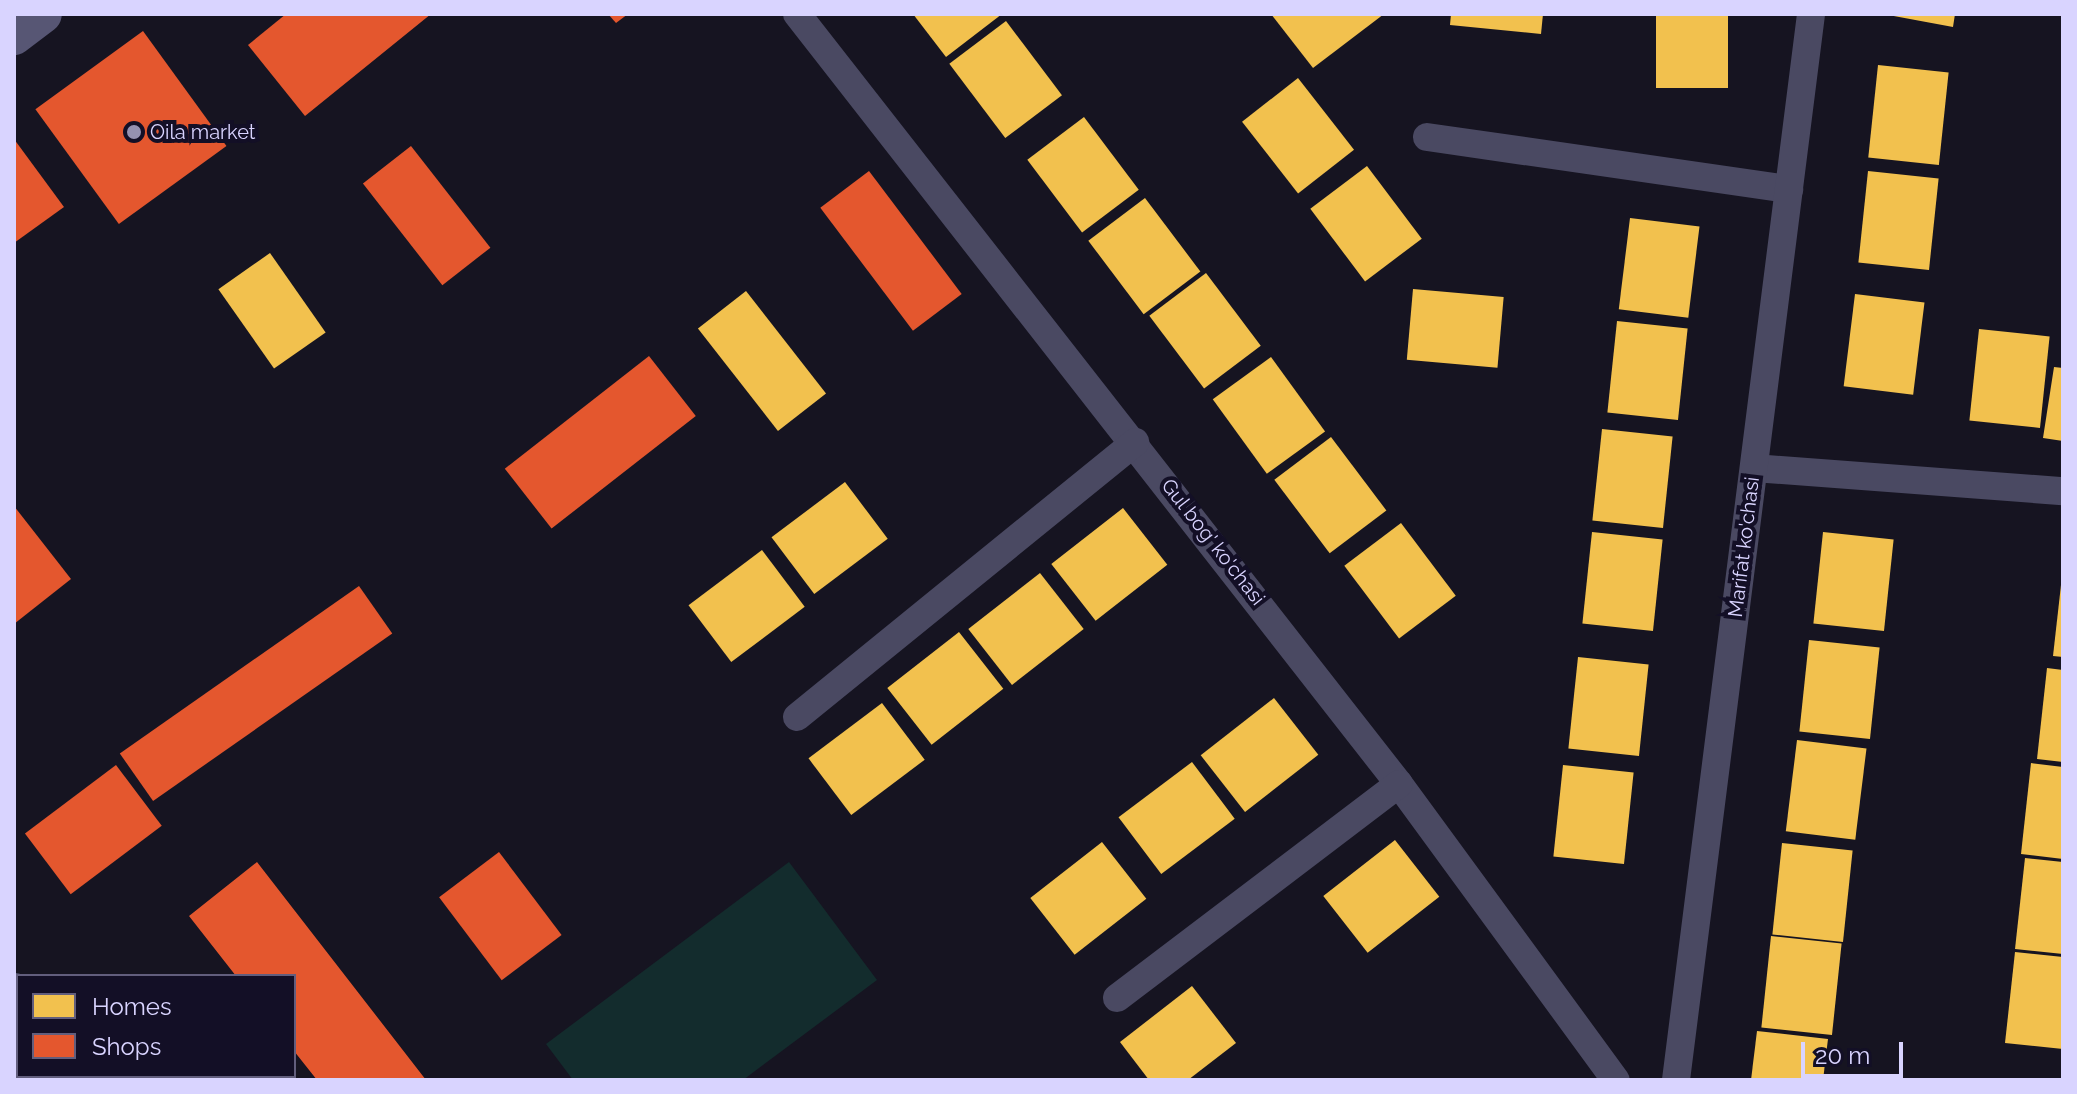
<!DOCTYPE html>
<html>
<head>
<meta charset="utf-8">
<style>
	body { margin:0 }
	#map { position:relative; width:2077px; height:1094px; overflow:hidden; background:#161421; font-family:Raleway,sans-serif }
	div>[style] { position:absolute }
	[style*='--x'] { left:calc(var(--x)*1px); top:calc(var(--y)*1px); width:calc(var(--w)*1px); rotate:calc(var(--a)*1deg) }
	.green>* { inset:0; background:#132c2d }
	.homes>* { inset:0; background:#f2c14e; transform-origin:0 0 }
	.shops>* { inset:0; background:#e4572e; transform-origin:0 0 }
	.street>* { height:28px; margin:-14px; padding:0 14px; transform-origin:14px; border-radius:14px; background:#4a4962 }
	.secondary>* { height:38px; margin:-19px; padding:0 19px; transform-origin:19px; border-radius:19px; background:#575674 }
	.dots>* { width:22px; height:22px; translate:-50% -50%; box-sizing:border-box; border:4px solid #130f26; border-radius:50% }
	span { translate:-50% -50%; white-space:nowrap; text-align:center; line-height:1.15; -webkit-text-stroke:8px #130f26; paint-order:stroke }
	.poi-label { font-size:20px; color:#d9d4ff }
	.left { translate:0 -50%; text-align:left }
	.street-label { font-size:20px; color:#d9d4ff }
	.frame { position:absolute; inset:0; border:16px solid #d9d4ff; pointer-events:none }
	.legend { position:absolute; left:16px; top:974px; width:280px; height:104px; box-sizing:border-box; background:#130f26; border:2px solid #625e7d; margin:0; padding:10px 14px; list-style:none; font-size:24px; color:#d9d4ff }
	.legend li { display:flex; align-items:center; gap:16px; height:40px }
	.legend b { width:40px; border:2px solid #625e7d }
	.scale { position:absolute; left:1801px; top:1042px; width:102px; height:36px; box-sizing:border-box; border:4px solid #d9d4ff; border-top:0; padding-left:10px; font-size:24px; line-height:28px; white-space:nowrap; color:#d9d4ff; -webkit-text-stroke:6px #130f26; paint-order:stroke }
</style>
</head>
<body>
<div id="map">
	<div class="green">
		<i style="clip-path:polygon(789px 862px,877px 980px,743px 1080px,573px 1080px,546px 1044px)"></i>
	</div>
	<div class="homes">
		<i style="clip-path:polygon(913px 14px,1002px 14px,946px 57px)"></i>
		<i style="clip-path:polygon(1271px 14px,1384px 14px,1313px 68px)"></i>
		<i style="clip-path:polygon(1451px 14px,1543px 14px,1541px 34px,1450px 25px)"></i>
		<i style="left:1656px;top:14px;width:72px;height:74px"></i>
		<i style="clip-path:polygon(1883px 14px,1955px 14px,1953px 27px)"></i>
		<i style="left:1006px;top:21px;width:93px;height:71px;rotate:53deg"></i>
		<i style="left:1878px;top:65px;width:71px;height:93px;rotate:6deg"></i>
		<i style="left:1298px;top:78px;width:91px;height:71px;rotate:52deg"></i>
		<i style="left:1084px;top:117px;width:91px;height:71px;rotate:53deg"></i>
		<i style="left:1367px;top:166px;width:91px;height:71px;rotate:53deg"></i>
		<i style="left:1868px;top:171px;width:71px;height:92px;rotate:6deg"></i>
		<i style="left:1145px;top:198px;width:92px;height:71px;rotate:53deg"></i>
		<i style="left:1630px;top:218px;width:70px;height:92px;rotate:7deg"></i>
		<i style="left:270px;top:253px;width:97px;height:63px;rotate:55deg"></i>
		<i style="left:1206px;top:273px;width:91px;height:71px;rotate:53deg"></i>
		<i style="left:1413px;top:289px;width:91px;height:71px;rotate:5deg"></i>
		<i style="left:746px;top:291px;width:130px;height:61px;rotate:52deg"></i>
		<i style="left:1855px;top:294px;width:70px;height:93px;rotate:7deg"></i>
		<i style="left:1617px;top:321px;width:71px;height:92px;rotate:6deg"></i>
		<i style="left:1979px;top:329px;width:71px;height:92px;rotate:6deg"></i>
		<i style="left:1271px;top:357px;width:92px;height:72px;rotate:54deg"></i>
		<i style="clip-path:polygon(2054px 367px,2063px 368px,2063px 441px,2043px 438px)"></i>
		<i style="left:1602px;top:429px;width:71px;height:92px;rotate:6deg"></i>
		<i style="left:1331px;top:437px;width:92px;height:71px;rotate:53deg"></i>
		<i style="left:845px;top:482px;width:71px;height:92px;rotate:53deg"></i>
		<i style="left:1123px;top:508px;width:72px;height:91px;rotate:52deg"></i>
		<i style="left:1401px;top:523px;width:91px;height:71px;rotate:53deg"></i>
		<i style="left:1592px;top:532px;width:71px;height:92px;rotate:6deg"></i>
		<i style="left:1823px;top:532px;width:71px;height:92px;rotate:6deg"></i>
		<i style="left:762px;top:550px;width:71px;height:92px;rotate:53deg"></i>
		<i style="left:1040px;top:573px;width:71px;height:91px;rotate:52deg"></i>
		<i style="clip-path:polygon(2061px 585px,2063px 585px,2063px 657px,2053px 656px)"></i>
		<i style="left:959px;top:632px;width:72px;height:91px;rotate:52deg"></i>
		<i style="left:1809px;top:640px;width:71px;height:92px;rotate:6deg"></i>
		<i style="left:1578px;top:657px;width:71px;height:92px;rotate:6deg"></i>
		<i style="clip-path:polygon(2047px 668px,2063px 670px,2063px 762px,2037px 759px)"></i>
		<i style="left:1274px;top:698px;width:72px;height:93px;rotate:52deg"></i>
		<i style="left:882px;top:703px;width:71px;height:92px;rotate:53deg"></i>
		<i style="left:1797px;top:740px;width:70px;height:92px;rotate:7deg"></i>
		<i style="left:1192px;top:762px;width:71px;height:92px;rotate:53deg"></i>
		<i style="clip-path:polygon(2031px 763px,2063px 767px,2063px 859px,2021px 854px)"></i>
		<i style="left:1563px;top:765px;width:71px;height:92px;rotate:6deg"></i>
		<i style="left:1395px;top:840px;width:72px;height:91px;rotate:52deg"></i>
		<i style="left:1102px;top:842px;width:72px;height:91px;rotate:52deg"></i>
		<i style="left:1782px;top:843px;width:71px;height:92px;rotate:6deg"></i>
		<i style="clip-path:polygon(2025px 858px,2063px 862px,2063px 954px,2015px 949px)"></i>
		<i style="left:1771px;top:936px;width:71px;height:92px;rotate:6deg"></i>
		<i style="clip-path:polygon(2015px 952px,2063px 957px,2063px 1049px,2005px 1043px)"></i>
		<i style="clip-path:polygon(1192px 986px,1236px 1043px,1188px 1080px,1149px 1080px,1120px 1042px)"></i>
		<i style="clip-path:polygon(1757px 1031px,1828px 1039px,1823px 1080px,1751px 1080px)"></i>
	</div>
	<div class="shops">
		<i style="clip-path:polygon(286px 14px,431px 14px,305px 116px,248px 45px)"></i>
		<i style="clip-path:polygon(608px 14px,628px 14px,616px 23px)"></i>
		<i style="left:143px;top:31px;width:142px;height:133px;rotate:54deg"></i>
		<i style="clip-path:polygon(14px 139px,64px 207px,14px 243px)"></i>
		<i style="left:411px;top:146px;width:129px;height:61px;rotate:52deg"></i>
		<i style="left:869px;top:171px;width:154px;height:61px;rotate:53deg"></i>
		<i style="left:649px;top:356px;width:76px;height:183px;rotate:52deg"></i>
		<i style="clip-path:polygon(14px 506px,71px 579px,14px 624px)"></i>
		<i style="left:359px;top:586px;width:58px;height:292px;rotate:55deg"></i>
		<i style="left:116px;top:765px;width:76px;height:114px;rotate:53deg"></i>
		<i style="left:499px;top:852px;width:104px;height:75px;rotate:53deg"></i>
		<i style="clip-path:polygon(257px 862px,426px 1080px,317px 1080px,294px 1051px,294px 976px,236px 976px,189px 916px)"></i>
	</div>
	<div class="street">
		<i style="--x:797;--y:14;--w:977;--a:51.98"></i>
		<i style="--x:1399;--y:784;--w:367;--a:53.8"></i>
		<i style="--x:1427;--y:137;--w:366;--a:8.2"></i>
		<i style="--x:1754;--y:468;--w:310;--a:4.3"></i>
		<i style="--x:797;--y:717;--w:436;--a:-39.1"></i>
		<i style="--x:1117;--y:998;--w:354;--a:-37.2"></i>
		<i style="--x:1676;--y:1080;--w:1075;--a:-82.78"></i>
	</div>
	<div class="secondary">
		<i style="--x:14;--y:36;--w:36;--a:-37"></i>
		<i style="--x:14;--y:992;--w:6;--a:51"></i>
		<i style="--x:14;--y:1050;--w:6;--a:51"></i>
		<i style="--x:34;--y:1076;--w:5;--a:53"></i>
		<i style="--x:79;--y:1076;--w:5;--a:53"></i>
	</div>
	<div class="dots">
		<i style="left:134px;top:132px;background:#9591b1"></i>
	</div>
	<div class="poi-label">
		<span class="left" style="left:150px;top:132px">Oila market</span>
	</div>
	<div class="street-label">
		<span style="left:1213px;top:542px;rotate:52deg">Gul bog' ko'chasi</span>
		<span style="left:1744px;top:547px;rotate:-83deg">Marifat ko'chasi</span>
	</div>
	<div class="frame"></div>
	<ul class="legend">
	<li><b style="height:22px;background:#f2c14e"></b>Homes</li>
	<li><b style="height:22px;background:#e4572e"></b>Shops</li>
	</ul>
	<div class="scale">20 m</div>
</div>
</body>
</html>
